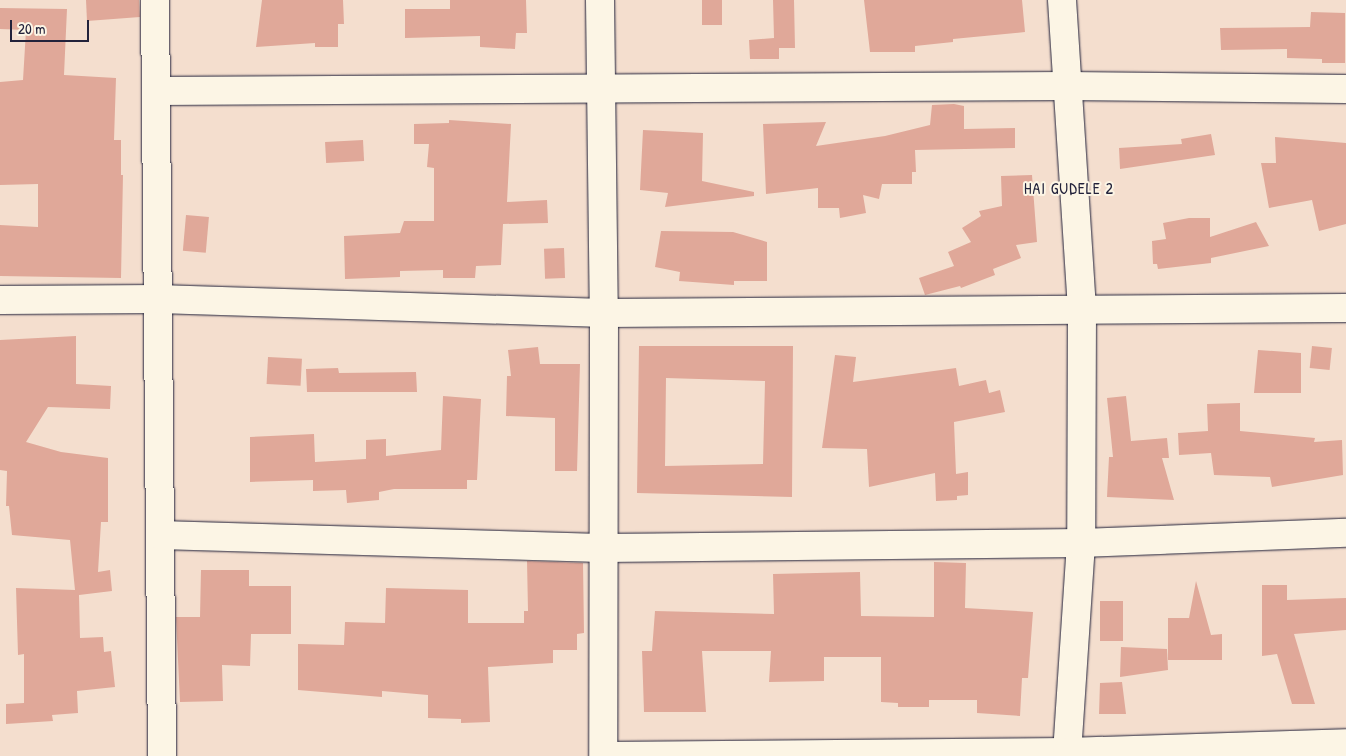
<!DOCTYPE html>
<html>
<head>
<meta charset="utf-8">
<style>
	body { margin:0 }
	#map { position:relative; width:1346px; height:756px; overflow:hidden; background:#f4dece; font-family:"Patrick Hand",sans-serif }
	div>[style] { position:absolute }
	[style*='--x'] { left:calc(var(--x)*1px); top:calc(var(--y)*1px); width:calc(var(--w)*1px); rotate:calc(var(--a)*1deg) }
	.building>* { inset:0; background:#e0a899; transform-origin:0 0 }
	.roads { filter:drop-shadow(0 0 1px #22223b) drop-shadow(0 0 1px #22223b) }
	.street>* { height:28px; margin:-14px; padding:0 14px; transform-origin:14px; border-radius:14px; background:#fcf5e5 }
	span { translate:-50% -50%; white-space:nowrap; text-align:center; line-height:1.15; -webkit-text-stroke:4px #fcf5e5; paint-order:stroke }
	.neighbourhood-label { font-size:16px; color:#22223b; letter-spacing:1px }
	.scale { position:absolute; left:10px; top:20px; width:79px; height:22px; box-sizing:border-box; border:2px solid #22223b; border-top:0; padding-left:6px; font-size:15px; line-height:18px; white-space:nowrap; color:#22223b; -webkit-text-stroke:4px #fcf5e5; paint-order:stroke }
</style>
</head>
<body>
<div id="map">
	<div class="building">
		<i style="clip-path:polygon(86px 0,139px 0,140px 17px,87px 21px)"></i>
		<i style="clip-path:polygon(262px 0,343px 0,344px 24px,338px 24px,338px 47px,315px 47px,315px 43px,256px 47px)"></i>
		<i style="clip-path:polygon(450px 0,526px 0,527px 33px,516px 33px,515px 49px,480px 47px,480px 36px,405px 38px,405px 9px,450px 9px)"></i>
		<i style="left:702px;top:0;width:20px;height:25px"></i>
		<i style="clip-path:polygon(773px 0,794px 0,795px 48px,779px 48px,779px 59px,750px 59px,749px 40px,774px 38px)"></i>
		<i style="clip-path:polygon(864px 0,1022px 0,1025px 32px,953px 39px,953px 42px,915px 46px,915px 52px,870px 52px)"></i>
		<i style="clip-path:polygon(0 8px,67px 9px,64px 75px,116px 78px,114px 140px,121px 140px,121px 175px,123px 175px,121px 278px,0 276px,0 225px,38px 227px,38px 184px,0 185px,0 82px,23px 80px,26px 30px,0 29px)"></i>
		<i style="clip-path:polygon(1311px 12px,1345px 13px,1345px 63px,1322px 63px,1322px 59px,1287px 58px,1287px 49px,1221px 50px,1220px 28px,1310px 27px)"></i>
		<i style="clip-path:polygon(954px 104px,964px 106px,964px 129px,1015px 128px,1015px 148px,915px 150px,916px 172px,912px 172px,912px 184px,882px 184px,879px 199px,863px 195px,866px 213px,840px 218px,839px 208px,818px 208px,818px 188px,766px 194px,763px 124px,826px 122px,816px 146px,885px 136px,930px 125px,932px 105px)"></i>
		<i style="clip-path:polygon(449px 120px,511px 124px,507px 202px,547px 200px,548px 223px,503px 224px,501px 265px,476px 266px,475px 278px,443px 278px,443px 270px,400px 271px,400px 277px,345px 279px,344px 236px,400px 233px,404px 221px,434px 221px,434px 168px,427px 167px,429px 144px,414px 144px,414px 124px,449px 123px)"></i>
		<i style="clip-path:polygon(643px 130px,703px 133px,702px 181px,754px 192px,754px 196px,665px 207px,668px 193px,640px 190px)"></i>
		<i style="clip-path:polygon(1211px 134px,1215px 155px,1120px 169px,1119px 148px,1182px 144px,1181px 139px)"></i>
		<i style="clip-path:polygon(1275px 137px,1346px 143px,1346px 224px,1319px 231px,1312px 200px,1269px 208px,1261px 163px,1276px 163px)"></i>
		<i style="left:363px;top:140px;width:21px;height:38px;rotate:87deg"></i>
		<i style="clip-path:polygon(1032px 175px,1037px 242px,1016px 245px,1021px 258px,993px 269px,995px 275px,961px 288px,960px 286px,925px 295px,919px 278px,954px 266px,948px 252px,971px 242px,962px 228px,981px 216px,979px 211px,1002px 206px,1001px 176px)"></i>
		<i style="left:186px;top:215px;width:23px;height:36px;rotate:5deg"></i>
		<i style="clip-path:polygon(1189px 218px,1210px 218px,1210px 237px,1256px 222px,1269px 246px,1211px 258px,1211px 263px,1158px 269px,1157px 264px,1153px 264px,1152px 241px,1166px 239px,1163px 223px)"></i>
		<i style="clip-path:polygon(661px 231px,733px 232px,767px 242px,767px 281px,734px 281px,734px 285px,679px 281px,680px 272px,655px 267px)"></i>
		<i style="left:564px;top:248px;width:30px;height:20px;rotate:88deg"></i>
		<i style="clip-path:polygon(76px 336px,76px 384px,111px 386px,110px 409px,48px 407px,26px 442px,61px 452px,108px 458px,108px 522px,101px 522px,98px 572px,110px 570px,112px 591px,79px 595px,80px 638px,103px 637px,104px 652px,111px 651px,115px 687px,77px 691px,78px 713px,52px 715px,53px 721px,6px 724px,6px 704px,24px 703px,24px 654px,18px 655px,16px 588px,75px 590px,70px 540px,12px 535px,9px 506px,6px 506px,7px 471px,0 470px,0 340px)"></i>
		<i style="clip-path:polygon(evenodd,639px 346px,793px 346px,792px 497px,637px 493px,639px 346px,666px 378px,765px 381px,763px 464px,665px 466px,666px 378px)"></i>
		<i style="left:1312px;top:346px;width:20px;height:22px;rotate:6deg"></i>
		<i style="clip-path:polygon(538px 347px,540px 364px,580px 364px,577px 471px,555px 471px,555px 418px,506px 416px,507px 376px,511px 376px,508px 350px)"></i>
		<i style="clip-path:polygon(1258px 350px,1301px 353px,1301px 393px,1254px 393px)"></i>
		<i style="clip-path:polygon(835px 355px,856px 357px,853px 382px,956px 368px,959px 386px,986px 380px,989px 393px,1000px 390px,1005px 412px,954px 422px,956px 474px,968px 472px,968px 495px,957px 496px,957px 500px,936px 501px,935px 473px,869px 487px,867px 449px,822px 448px)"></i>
		<i style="left:268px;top:357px;width:34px;height:27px;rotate:3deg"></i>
		<i style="clip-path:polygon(338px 368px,339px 373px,416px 372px,417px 392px,307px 392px,306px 369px)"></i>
		<i style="clip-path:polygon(443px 396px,481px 399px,477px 480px,467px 480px,467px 489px,394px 489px,379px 492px,379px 500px,347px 503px,346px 490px,313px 491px,313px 480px,250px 482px,250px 437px,314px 434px,315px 462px,366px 459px,366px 440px,386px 439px,386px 456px,441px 450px)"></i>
		<i style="clip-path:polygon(1126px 396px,1131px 441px,1167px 438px,1169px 458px,1162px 458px,1174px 500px,1107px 497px,1109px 457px,1113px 457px,1107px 398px)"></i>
		<i style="clip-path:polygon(1240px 403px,1240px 431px,1315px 438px,1314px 442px,1342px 440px,1343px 475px,1272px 487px,1270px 477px,1214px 475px,1211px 453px,1179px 455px,1178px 433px,1208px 431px,1207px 404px)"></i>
		<i style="clip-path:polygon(527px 561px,583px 563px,584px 633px,577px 634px,577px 650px,553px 650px,553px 663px,488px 667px,490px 722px,461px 723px,461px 719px,428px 718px,428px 695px,382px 691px,382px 697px,298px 690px,298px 644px,344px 645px,345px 622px,385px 623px,386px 588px,468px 590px,468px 623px,524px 623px,524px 611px,528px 611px)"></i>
		<i style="clip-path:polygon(934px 562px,966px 563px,965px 608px,1033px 612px,1028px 678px,1022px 678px,1020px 716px,977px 713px,977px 700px,929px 700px,929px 707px,898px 707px,898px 703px,881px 702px,881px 657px,824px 657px,824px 681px,769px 682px,771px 651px,702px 651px,706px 712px,644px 712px,642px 651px,652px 651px,655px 611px,774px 614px,773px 574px,860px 572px,861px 616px,934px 617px)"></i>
		<i style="clip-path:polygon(201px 570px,249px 570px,249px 586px,291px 586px,291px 634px,251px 634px,250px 666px,222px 665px,223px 701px,180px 702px,176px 617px,200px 617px)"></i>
		<i style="clip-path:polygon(1196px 581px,1211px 635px,1222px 634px,1222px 660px,1168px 660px,1168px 618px,1189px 618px)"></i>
		<i style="clip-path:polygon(1262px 585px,1287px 585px,1287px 600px,1346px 598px,1346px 630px,1294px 634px,1315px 704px,1292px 704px,1277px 654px,1262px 656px)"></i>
		<i style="left:1100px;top:601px;width:23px;height:40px"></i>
		<i style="clip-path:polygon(1121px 647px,1167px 649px,1168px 670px,1120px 677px)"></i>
		<i style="clip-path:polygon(1122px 682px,1126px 714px,1099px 714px,1100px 683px)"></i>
	</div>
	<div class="roads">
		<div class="street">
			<i style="--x:155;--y:0;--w:756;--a:89.47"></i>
			<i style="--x:600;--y:0;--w:313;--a:89.3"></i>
			<i style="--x:604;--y:313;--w:443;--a:90.1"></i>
			<i style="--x:1062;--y:0;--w:312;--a:86.3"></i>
			<i style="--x:1082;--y:311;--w:232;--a:90.2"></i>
			<i style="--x:1081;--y:543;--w:213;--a:93.8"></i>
			<i style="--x:156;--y:91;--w:911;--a:-0.31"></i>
			<i style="--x:1067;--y:86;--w:279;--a:0.6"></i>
			<i style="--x:0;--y:300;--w:158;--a:-0.4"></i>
			<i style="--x:158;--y:299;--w:446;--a:1.8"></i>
			<i style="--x:604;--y:313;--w:742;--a:-0.39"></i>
			<i style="--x:160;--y:535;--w:441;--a:1.7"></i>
			<i style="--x:601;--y:548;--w:480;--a:-0.6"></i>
			<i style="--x:1081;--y:543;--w:265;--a:-2.2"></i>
			<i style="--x:607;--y:756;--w:460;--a:-0.5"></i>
			<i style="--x:1067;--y:752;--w:279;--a:-1.8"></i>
		</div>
	</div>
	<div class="neighbourhood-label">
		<span style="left:1069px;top:188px">HAI GUDELE 2</span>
	</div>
	<div class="scale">20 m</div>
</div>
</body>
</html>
